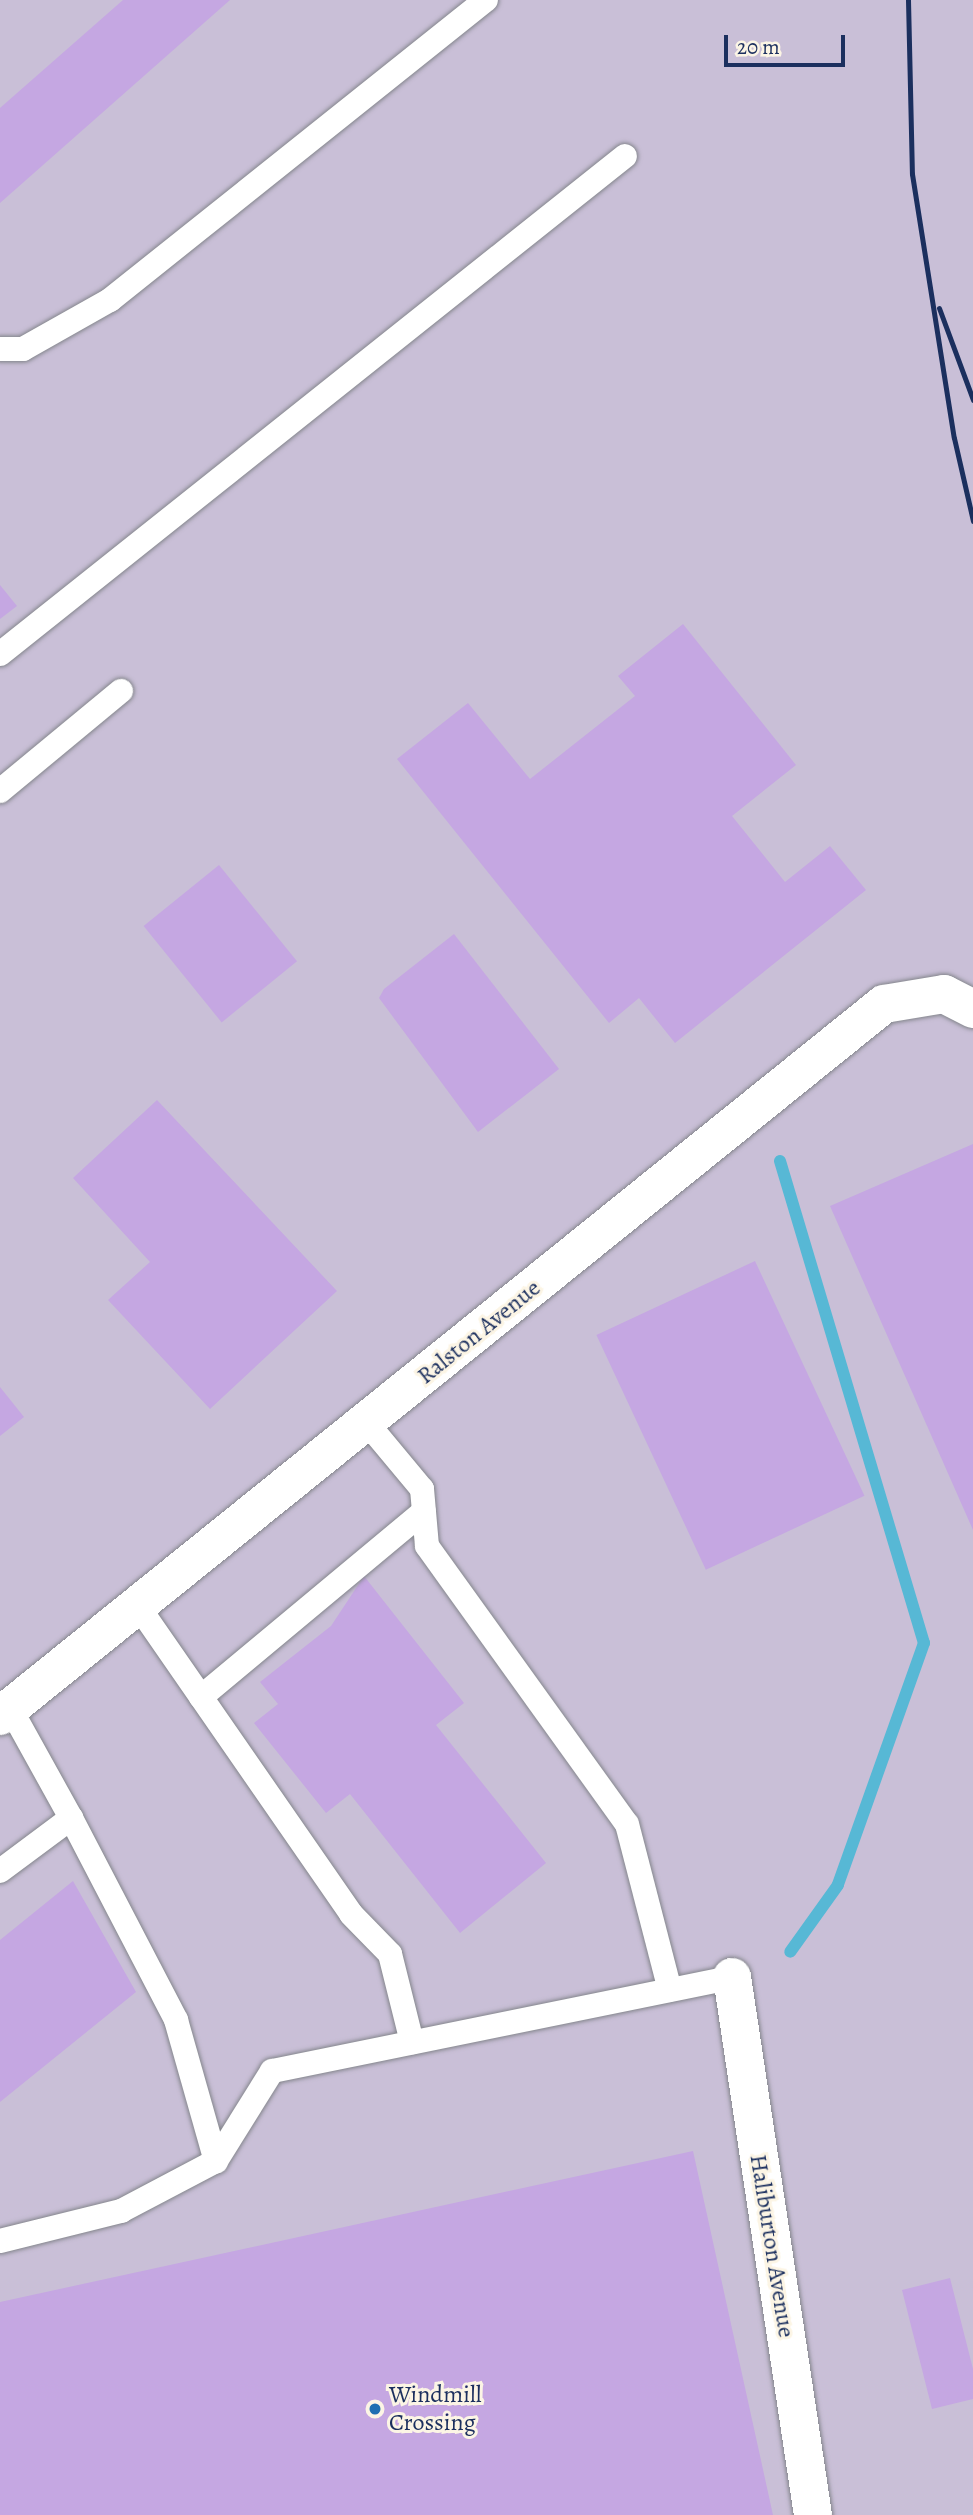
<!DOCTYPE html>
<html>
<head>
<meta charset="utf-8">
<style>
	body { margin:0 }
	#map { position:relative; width:973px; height:2515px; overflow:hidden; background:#eeddba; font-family:Alegreya,serif }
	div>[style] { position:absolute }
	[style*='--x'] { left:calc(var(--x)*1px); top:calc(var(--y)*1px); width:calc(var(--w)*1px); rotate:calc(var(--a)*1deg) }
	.industrial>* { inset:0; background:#c9bfd7; transform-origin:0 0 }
	.stream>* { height:12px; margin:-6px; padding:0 6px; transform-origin:6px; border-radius:6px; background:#57b8d5 }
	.building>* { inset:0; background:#c5a7e2; transform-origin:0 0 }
	.roads { filter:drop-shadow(0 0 2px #84868c) drop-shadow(0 0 2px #84868c) }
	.lane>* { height:24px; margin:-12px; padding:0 12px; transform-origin:12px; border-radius:12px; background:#fff }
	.street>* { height:38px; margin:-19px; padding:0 19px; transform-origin:19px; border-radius:19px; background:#fff }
	.rail>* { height:5px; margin:-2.5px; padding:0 2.5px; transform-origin:2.5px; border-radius:2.5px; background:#1b2f5e }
	.dots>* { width:19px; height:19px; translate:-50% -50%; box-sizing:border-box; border:4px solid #fcf5e5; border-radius:50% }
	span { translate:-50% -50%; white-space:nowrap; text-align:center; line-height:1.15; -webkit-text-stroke:6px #fcf5e5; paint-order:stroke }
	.street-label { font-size:24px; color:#1b2f5e }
	.poi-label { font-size:24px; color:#1b2f5e }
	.left { translate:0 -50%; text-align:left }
	.scale { position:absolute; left:724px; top:35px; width:121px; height:32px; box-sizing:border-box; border:4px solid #1b2f5e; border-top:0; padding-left:9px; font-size:21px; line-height:24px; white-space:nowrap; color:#1b2f5e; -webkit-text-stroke:5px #fcf5e5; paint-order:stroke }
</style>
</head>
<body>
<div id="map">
	<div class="industrial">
		<i style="left:0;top:0;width:973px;height:2515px"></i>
	</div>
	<div class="stream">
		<i style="--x:780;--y:1161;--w:503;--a:73.37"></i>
		<i style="--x:924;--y:1643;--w:257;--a:109.6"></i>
		<i style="--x:838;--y:1885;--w:82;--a:125.6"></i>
	</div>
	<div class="building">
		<i style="clip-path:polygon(123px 0,230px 0,0 203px,0 108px)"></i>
		<i style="clip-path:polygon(0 585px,17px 606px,0 619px)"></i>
		<i style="clip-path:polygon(683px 624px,796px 765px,732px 816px,785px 882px,830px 846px,866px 890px,675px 1043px,639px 998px,609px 1023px,397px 759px,468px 703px,530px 779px,635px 696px,618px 676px)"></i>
		<i style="left:219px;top:865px;width:124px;height:97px;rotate:51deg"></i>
		<i style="clip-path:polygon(454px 934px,559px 1069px,478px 1132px,379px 998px,384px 989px)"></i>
		<i style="clip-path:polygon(157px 1100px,337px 1291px,210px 1409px,108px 1300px,150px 1262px,73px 1178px)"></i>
		<i style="clip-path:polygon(973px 1144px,973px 1530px,830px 1206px)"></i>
		<i style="left:755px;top:1261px;width:259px;height:175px;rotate:65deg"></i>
		<i style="clip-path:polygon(0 1387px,24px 1417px,0 1436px)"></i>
		<i style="clip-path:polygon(364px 1576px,464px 1703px,436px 1725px,546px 1863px,460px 1933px,350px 1794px,326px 1813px,254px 1723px,278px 1704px,260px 1682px,331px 1626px)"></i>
		<i style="clip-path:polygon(73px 1881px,136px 1992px,0 2102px,0 1940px)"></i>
		<i style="clip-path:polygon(693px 2151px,773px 2515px,0 2515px,0 2302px)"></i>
		<i style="clip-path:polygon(950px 2278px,973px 2369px,973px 2399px,932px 2409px,902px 2290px)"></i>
	</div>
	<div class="roads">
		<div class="lane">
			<i style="--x:0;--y:349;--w:23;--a:0"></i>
			<i style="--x:23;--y:349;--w:100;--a:-29.4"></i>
			<i style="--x:110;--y:300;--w:481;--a:-38.6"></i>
			<i style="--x:0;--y:654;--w:799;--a:-38.55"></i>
			<i style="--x:0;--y:791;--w:157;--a:-39.6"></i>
			<i style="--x:367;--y:1423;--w:86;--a:50.2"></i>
			<i style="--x:422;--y:1489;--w:57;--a:85"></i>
			<i style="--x:427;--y:1546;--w:342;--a:54.3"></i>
			<i style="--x:627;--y:1824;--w:171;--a:75.5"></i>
			<i style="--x:138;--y:1606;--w:374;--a:55.3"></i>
			<i style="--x:351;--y:1914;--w:56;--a:45.7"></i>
			<i style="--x:390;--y:1954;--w:91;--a:76"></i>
			<i style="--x:201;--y:1697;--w:290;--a:-39.8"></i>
			<i style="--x:71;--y:1818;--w:228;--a:62.5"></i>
			<i style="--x:176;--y:2020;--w:147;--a:74.2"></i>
			<i style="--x:0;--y:1871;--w:89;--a:-36.7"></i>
			<i style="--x:71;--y:1818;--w:126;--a:-119"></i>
			<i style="--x:0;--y:2241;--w:125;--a:-13.9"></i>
			<i style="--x:121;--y:2211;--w:107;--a:-27.8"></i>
			<i style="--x:216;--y:2161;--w:106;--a:-58.1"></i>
			<i style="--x:272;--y:2071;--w:470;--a:-11.5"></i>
		</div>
		<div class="street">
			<i style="--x:0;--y:1716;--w:1135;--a:-38.85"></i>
			<i style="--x:884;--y:1004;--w:61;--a:-9.5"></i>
			<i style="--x:944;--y:994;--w:33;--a:27"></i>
			<i style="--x:732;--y:1977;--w:544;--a:81.44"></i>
		</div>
	</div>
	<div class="rail">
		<i style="--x:908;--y:0;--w:174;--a:88.7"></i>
		<i style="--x:912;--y:174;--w:267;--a:81"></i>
		<i style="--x:954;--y:438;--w:85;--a:77.1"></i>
		<i style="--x:939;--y:308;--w:98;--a:69.7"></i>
	</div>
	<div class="dots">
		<i style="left:375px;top:2409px;background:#1f6fb2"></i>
	</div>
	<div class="street-label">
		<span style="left:479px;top:1332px;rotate:-39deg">Ralston Avenue</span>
		<span style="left:772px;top:2246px;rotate:81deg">Haliburton Avenue</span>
	</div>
	<div class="poi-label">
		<span class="left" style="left:389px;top:2409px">Windmill<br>Crossing</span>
	</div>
	<div class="scale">20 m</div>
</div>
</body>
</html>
